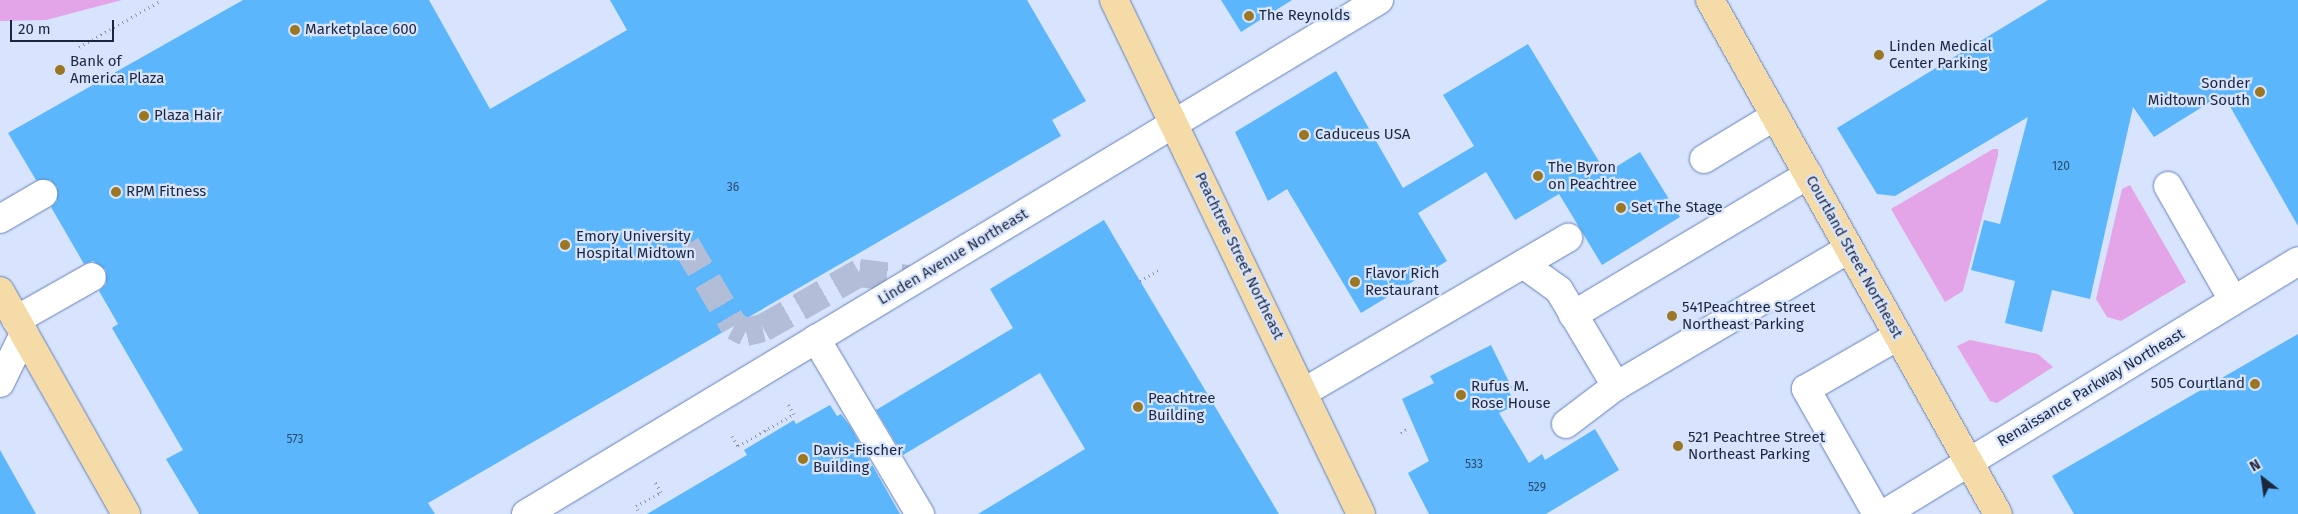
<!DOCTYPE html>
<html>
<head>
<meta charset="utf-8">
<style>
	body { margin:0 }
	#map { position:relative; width:2298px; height:514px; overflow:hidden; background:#d8e4fd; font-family:"Fira Sans",sans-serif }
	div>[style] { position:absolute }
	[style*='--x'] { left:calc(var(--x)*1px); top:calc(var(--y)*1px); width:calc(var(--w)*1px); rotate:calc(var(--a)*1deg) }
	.green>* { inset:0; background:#e4a4e8 }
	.building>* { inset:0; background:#5bb6fc }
	.minor-tunnel>* { height:28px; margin-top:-14px; transform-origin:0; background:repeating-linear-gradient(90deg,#b2bed7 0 28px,transparent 0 42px) }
	.path>* { height:3px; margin-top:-1.5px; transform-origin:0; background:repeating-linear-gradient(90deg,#8692aa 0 1px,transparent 0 5px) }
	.roads { filter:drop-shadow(0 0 1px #6680b9) drop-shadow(0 0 1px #6680b9) }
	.minor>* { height:28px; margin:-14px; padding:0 14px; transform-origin:14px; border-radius:14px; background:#fff }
	.major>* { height:28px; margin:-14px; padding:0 14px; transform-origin:14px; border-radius:14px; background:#f4dba7 }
	.dots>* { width:14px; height:14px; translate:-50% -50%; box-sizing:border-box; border:2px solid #d8e4fd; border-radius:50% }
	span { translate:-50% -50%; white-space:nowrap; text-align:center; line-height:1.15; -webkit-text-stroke:4.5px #d8e4fd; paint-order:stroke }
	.number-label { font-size:12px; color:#2c4b6e }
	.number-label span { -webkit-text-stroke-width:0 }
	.poi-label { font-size:15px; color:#1c273e }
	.left { translate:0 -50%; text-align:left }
	.right { translate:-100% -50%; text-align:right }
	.street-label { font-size:15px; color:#1c273e }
	.north { position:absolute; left:2238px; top:454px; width:50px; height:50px; -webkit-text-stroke:4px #d8e4fd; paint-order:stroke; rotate:330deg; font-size:14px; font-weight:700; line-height:20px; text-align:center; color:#1c273e }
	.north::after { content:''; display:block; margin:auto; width:18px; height:22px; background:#1c273e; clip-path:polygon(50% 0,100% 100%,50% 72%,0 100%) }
	.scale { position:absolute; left:10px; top:20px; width:104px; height:22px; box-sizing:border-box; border:2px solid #1c273e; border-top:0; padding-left:6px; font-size:15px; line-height:18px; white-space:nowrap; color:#1c273e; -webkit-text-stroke:4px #d8e4fd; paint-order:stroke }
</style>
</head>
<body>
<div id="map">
	<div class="green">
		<i style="clip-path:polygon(0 0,122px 0,46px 20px,0 21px)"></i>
		<i style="clip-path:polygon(1993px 149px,1998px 149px,1998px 155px,1963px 291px,1945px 302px,1891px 209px)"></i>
		<i style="clip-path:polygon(2130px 185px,2186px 282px,2121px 321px,2107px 317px,2096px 299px,2122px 189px)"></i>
		<i style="clip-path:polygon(1970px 340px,2038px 354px,2053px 367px,1997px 403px,1990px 401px,1957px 346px)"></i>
	</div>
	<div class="building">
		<i style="clip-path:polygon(243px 0,429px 0,490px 109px,627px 30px,610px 0,1027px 0,1086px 101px,1052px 120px,1061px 136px,428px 503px,435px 514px,199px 514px,166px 459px,183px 450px,112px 328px,118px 324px,99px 291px,106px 284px,106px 270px,93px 261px,84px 264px,51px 207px,57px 201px,57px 187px,50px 180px,36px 180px,8px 133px)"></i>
		<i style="clip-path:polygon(1221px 0,1292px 0,1241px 32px)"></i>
		<i style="clip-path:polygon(2048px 0,2298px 0,2298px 226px,2223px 94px,2154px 137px,2133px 107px,2090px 299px,2052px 290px,2042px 332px,2005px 323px,2015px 281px,1971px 270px,1984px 220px,2000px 224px,2028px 117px,1895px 196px,1877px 194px,1837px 128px)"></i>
		<i style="clip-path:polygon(1528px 44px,1606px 173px,1640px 152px,1680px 217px,1602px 265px,1559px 194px,1515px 220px,1486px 172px,1418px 213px,1447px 261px,1361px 313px,1287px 189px,1268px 201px,1235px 132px,1336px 71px,1403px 188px,1474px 146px,1443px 95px)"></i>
		<i style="clip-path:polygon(1104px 220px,1140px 281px,1279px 514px,978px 514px,1085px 449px,1040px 373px,903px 455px,876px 410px,1013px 328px,990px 289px)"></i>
		<i style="clip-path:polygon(2298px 334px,2298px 514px,2074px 514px,2052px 476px)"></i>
		<i style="clip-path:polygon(1491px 345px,1512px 388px,1508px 390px,1516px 405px,1499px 413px,1529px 463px,1542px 454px,1545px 460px,1595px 429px,1619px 470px,1546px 514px,1429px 514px,1408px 473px,1429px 461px,1402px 399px,1434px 383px,1430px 376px)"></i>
		<i style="clip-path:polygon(830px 405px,837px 416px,841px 414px,850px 426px,900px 514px,647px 514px,747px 455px,744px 450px,794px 420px,796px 424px)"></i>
		<i style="clip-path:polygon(0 450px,36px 514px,0 514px)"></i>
	</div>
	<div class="minor-tunnel">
		<i style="--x:686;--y:245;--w:94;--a:59.3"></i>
		<i style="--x:734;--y:326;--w:13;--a:27"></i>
		<i style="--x:746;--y:332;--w:17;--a:-13"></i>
		<i style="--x:763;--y:328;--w:111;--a:-29.8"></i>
		<i style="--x:859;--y:273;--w:57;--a:7"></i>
	</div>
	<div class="path">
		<i style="--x:79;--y:47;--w:95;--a:-29.5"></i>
		<i style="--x:1140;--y:281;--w:21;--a:-31"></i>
		<i style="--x:766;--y:430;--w:5;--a:68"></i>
		<i style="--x:1401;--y:433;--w:7;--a:-34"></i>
		<i style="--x:732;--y:436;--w:12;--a:59"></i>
		<i style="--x:738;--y:446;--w:64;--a:-29.7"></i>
		<i style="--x:794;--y:414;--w:13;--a:-122"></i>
		<i style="--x:638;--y:510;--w:4;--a:-117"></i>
		<i style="--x:636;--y:506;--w:29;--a:-29"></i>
		<i style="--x:661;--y:492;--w:12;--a:-121"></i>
	</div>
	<div class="roads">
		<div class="minor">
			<i style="--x:1704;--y:159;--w:83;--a:-31.2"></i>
			<i style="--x:2168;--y:186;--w:131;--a:60.3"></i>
			<i style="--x:0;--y:219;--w:50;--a:-30.2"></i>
			<i style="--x:1523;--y:264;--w:44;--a:35.8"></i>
			<i style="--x:1559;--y:290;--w:112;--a:59.3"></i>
			<i style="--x:1573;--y:315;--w:274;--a:-30.8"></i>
			<i style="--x:16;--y:320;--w:87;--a:-29.5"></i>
			<i style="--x:816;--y:339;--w:204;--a:59.3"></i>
			<i style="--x:0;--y:383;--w:55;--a:-63.9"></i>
			<i style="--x:1304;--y:392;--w:306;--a:-30.3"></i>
			<i style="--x:1566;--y:424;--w:63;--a:-37.2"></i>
			<i style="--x:1616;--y:386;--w:270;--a:-30.5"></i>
			<i style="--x:526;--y:514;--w:996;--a:-31.07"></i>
			<i style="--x:1877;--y:514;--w:144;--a:-119.6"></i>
			<i style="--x:1806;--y:389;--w:106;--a:-29.9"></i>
			<i style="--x:1884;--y:514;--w:485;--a:-31.4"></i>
		</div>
		<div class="major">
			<i style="--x:1114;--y:0;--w:570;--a:64.33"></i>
			<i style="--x:1710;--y:0;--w:589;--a:60.74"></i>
			<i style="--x:0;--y:291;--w:256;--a:60.5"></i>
		</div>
	</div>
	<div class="dots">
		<i style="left:1249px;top:16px;background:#9b7723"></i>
		<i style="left:295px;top:30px;background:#9b7723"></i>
		<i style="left:1879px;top:55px;background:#9b7723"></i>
		<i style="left:60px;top:70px;background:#9b7723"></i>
		<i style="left:2260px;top:92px;background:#9b7723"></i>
		<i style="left:144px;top:116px;background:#9b7723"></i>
		<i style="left:1304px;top:135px;background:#9b7723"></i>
		<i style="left:1538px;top:176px;background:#9b7723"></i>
		<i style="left:116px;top:192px;background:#9b7723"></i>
		<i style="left:1621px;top:208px;background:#9b7723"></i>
		<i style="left:565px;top:245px;background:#9b7723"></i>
		<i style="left:1355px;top:282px;background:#9b7723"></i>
		<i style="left:1672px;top:316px;background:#9b7723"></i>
		<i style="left:2255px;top:384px;background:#9b7723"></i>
		<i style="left:1461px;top:395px;background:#9b7723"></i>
		<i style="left:1138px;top:407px;background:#9b7723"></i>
		<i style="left:1678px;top:446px;background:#9b7723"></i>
		<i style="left:803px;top:459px;background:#9b7723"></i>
	</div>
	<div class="number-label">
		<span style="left:2061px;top:167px">120</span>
		<span style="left:733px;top:188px">36</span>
		<span style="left:295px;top:440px">573</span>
		<span style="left:1474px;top:465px">533</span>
		<span style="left:1537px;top:488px">529</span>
	</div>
	<div class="poi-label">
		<span class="left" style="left:1259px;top:16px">The Reynolds</span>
		<span class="left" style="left:305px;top:30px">Marketplace 600</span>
		<span class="left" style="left:1889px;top:55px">Linden Medical<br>Center Parking</span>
		<span class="left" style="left:70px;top:70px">Bank of<br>America Plaza</span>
		<span class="right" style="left:2250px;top:92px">Sonder<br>Midtown South</span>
		<span class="left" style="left:154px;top:116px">Plaza Hair</span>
		<span class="left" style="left:1315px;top:135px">Caduceus USA</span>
		<span class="left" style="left:1548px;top:176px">The Byron<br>on Peachtree</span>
		<span class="left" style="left:126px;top:192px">RPM Fitness</span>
		<span class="left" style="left:1631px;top:208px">Set The Stage</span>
		<span class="left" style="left:576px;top:245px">Emory University<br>Hospital Midtown</span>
		<span class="left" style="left:1365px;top:282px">Flavor Rich<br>Restaurant</span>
		<span class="left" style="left:1682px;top:316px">541Peachtree Street<br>Northeast Parking</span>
		<span class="right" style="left:2245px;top:384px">505 Courtland</span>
		<span class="left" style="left:1471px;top:395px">Rufus M.<br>Rose House</span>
		<span class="left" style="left:1148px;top:407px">Peachtree<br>Building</span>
		<span class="left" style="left:1688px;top:446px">521 Peachtree Street<br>Northeast Parking</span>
		<span class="left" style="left:813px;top:459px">Davis-Fischer<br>Building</span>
	</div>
	<div class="street-label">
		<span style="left:1239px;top:256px;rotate:64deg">Peachtree Street Northeast</span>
		<span style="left:953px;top:257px;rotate:-31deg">Linden Avenue Northeast</span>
		<span style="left:1854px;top:257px;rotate:61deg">Courtland Street Northeast</span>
		<span style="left:2091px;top:388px;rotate:-31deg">Renaissance Parkway Northeast</span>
	</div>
	<div class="north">N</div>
	<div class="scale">20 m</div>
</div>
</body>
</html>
